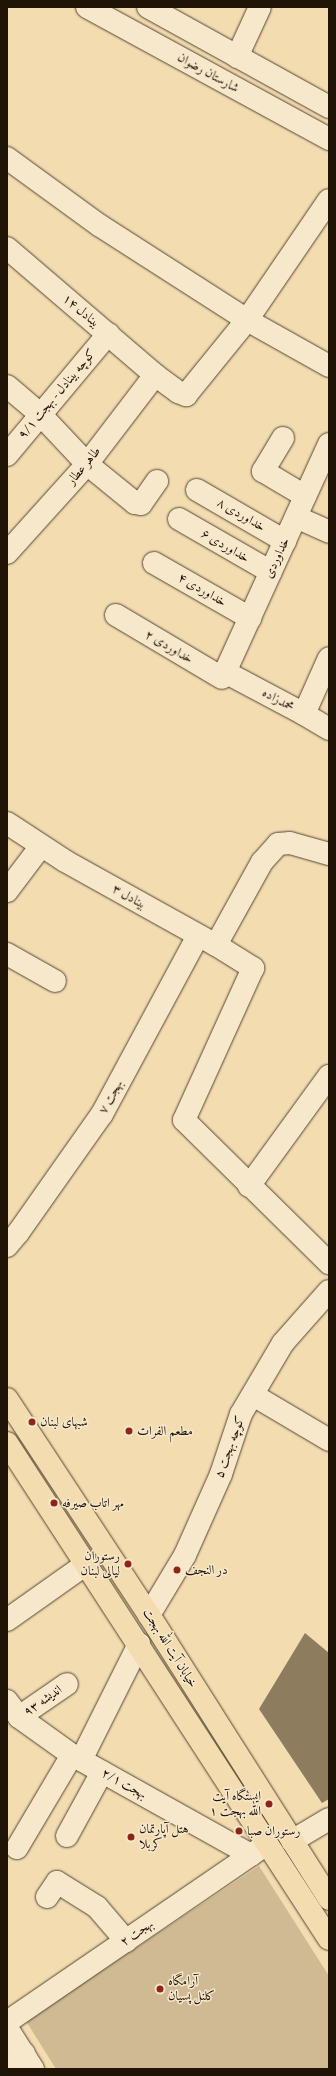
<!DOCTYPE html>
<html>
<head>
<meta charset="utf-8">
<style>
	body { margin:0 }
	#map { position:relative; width:336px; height:2076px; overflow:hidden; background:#f3dcb0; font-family:"EB Garamond",Amiri,serif }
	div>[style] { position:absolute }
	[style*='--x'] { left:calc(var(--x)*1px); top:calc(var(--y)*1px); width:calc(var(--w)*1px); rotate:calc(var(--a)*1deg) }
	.green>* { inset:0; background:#cfba93 }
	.building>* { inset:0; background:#8e7c5f }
	.roads { filter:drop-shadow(0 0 1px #554631) drop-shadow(0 0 1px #554631) }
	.minor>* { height:22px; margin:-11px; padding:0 11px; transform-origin:11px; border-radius:11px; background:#f7e8cc }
	.major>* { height:22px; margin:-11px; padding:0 11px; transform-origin:11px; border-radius:11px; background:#f3dcb0 }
	.dots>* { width:11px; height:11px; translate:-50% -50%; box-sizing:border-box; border:2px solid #f7e8cc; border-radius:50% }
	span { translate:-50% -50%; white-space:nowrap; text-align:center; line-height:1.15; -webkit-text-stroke:3px #f7e8cc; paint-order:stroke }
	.street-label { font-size:13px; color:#201407 }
	.poi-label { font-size:13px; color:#201407 }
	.left { translate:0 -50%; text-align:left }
	.right { translate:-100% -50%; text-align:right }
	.frame { position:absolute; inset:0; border:8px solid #201407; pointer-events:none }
</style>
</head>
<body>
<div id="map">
	<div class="green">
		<i style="clip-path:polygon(259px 1866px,329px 1976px,329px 2069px,56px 2069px,26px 2021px)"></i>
	</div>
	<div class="building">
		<i style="clip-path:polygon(305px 1633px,329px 1653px,329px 1799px,322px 1803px,259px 1709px)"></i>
	</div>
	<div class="roads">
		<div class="minor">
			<i style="--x:87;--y:7;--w:276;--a:28.6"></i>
			<i style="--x:148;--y:7;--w:207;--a:28.9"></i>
			<i style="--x:237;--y:57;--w:55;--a:-65.3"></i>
			<i style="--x:7;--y:158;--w:114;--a:36.1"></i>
			<i style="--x:99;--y:225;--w:176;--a:32.7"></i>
			<i style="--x:247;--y:320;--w:94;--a:29.3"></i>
			<i style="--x:7;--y:248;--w:195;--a:40.6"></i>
			<i style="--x:155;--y:375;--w:29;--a:36"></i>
			<i style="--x:178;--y:392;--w:9;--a:21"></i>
			<i style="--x:186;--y:395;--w:97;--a:-50.9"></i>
			<i style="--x:247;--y:320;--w:145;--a:-55.7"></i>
			<i style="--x:7;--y:386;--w:43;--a:40.3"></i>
			<i style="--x:40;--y:414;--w:69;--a:46.8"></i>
			<i style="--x:87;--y:464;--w:62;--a:39.1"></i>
			<i style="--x:135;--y:503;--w:6;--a:9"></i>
			<i style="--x:141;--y:504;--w:28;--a:-55"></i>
			<i style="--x:283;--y:438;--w:39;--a:121"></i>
			<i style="--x:263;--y:471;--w:49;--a:30.8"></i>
			<i style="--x:329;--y:444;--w:251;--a:114.5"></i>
			<i style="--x:225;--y:672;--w:89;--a:28"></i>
			<i style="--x:304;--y:714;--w:29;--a:31"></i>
			<i style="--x:7;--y:455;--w:158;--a:-50.1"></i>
			<i style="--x:197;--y:490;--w:102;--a:30.1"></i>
			<i style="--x:296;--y:517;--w:36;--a:24"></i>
			<i style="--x:179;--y:519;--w:106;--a:29.9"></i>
			<i style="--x:7;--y:553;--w:120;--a:-48"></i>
			<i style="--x:87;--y:464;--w:112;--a:-52.6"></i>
			<i style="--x:154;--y:563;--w:111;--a:29.8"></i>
			<i style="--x:116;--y:615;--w:123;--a:30.7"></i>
			<i style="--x:304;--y:714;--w:61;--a:-65.9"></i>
			<i style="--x:7;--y:823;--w:69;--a:33.2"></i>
			<i style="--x:65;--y:861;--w:173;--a:29.1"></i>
			<i style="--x:216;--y:945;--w:44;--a:31.9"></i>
			<i style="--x:253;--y:968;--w:167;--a:114.4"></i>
			<i style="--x:184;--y:1120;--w:204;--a:44.6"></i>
			<i style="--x:7;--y:891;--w:56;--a:-52.9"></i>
			<i style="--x:216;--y:945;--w:95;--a:-61"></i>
			<i style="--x:262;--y:862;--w:24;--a:-48"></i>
			<i style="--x:278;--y:844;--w:12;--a:-5"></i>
			<i style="--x:290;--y:843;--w:41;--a:15.8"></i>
			<i style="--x:7;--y:954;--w:55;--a:29.4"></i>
			<i style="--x:249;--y:1186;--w:136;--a:-54"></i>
			<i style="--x:7;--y:1246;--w:17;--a:-50"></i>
			<i style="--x:18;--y:1233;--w:146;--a:-54.8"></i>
			<i style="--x:102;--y:1114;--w:202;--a:-61.7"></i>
			<i style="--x:253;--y:1395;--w:88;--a:30.6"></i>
			<i style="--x:149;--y:1615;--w:70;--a:-59"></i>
			<i style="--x:185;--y:1555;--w:89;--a:-66"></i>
			<i style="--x:221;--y:1474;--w:63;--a:-71.6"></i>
			<i style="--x:241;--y:1414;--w:82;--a:-59.4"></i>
			<i style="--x:283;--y:1343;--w:69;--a:-48.5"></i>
			<i style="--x:7;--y:1620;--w:97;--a:-35.3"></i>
			<i style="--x:7;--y:1701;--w:20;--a:53"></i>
			<i style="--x:19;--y:1717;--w:65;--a:35.6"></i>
			<i style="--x:72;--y:1755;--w:205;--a:29.2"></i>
			<i style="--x:19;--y:1717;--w:58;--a:-34.5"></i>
			<i style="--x:81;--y:1760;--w:130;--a:-63.4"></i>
			<i style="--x:67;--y:1836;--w:73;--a:-61.3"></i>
			<i style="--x:292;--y:1841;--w:43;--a:-30.7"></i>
			<i style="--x:17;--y:1848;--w:108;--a:-59.4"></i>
			<i style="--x:47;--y:1897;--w:18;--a:-56"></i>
			<i style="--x:57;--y:1882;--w:47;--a:32"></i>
			<i style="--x:97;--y:1907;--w:45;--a:49.5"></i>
			<i style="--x:7;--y:2022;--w:315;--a:-34.4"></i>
			<i style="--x:7;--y:2028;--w:49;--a:57.6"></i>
			<i style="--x:7;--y:2064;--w:20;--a:-30"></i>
		</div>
		<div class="major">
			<i style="--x:7;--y:1399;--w:258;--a:56.7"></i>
			<i style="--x:149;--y:1615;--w:336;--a:57.6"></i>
			<i style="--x:7;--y:1443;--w:591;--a:57.01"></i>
		</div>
	</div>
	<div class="dots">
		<i style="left:32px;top:1422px;background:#8f2418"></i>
		<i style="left:129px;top:1431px;background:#8f2418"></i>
		<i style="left:54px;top:1503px;background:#8f2418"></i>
		<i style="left:128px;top:1564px;background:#8f2418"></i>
		<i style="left:177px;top:1570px;background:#8f2418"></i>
		<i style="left:269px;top:1804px;background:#8f2418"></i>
		<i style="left:239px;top:1831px;background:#8f2418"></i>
		<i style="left:131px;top:1837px;background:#8f2418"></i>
		<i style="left:160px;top:1989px;background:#8f2418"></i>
	</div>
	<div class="street-label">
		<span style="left:208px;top:73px;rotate:29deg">شارستان رضوان</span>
		<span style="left:81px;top:311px;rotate:40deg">بینادل ۱۴</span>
		<span style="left:57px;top:394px;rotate:-50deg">کوچه بینادل - بهجت ۹/۱</span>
		<span style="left:84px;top:466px;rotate:-50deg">طاهر عطار</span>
		<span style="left:241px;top:515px;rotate:30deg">خداوردی ۸</span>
		<span style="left:225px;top:546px;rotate:30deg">خداوردی ۶</span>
		<span style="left:277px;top:558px;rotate:-65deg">خداوردی</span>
		<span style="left:202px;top:590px;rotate:30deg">خداوردی ۴</span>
		<span style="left:169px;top:647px;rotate:31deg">خداوردی ۲</span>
		<span style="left:278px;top:700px;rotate:28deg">محمدزاده</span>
		<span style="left:129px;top:897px;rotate:29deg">بینادل ۳</span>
		<span style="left:111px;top:1097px;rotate:-61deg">بهجت ۷</span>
		<span style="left:230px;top:1447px;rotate:-70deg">کوچه بهجت ۵</span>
		<span style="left:170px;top:1648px;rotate:58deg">خیابان آیت الله بهجت</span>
		<span style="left:43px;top:1701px;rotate:-35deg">اندیشه ۹۳</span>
		<span style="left:124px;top:1784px;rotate:29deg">بهجت ۲/۱</span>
		<span style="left:137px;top:1933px;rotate:-34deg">بهجت ۲</span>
	</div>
	<div class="poi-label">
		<span class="left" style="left:40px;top:1422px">شبهای لبنان</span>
		<span class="left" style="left:137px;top:1431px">مطعم الفرات</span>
		<span class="left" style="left:62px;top:1503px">مهر اتاب صيرفه</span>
		<span class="right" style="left:120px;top:1564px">رستوران<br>لیالی لبنان</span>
		<span class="left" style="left:185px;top:1570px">در النجف</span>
		<span class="right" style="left:261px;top:1804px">ایستگاه آیت<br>الله بهجت ۱</span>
		<span class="left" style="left:139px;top:1837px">هتل آپارتمان<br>کربلا</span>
		<span class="left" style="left:247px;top:1831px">رستوران صبا</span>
		<span class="left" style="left:168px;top:1989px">آرامگاه<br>کلنل پسیان</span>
	</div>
	<div class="frame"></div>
</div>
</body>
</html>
